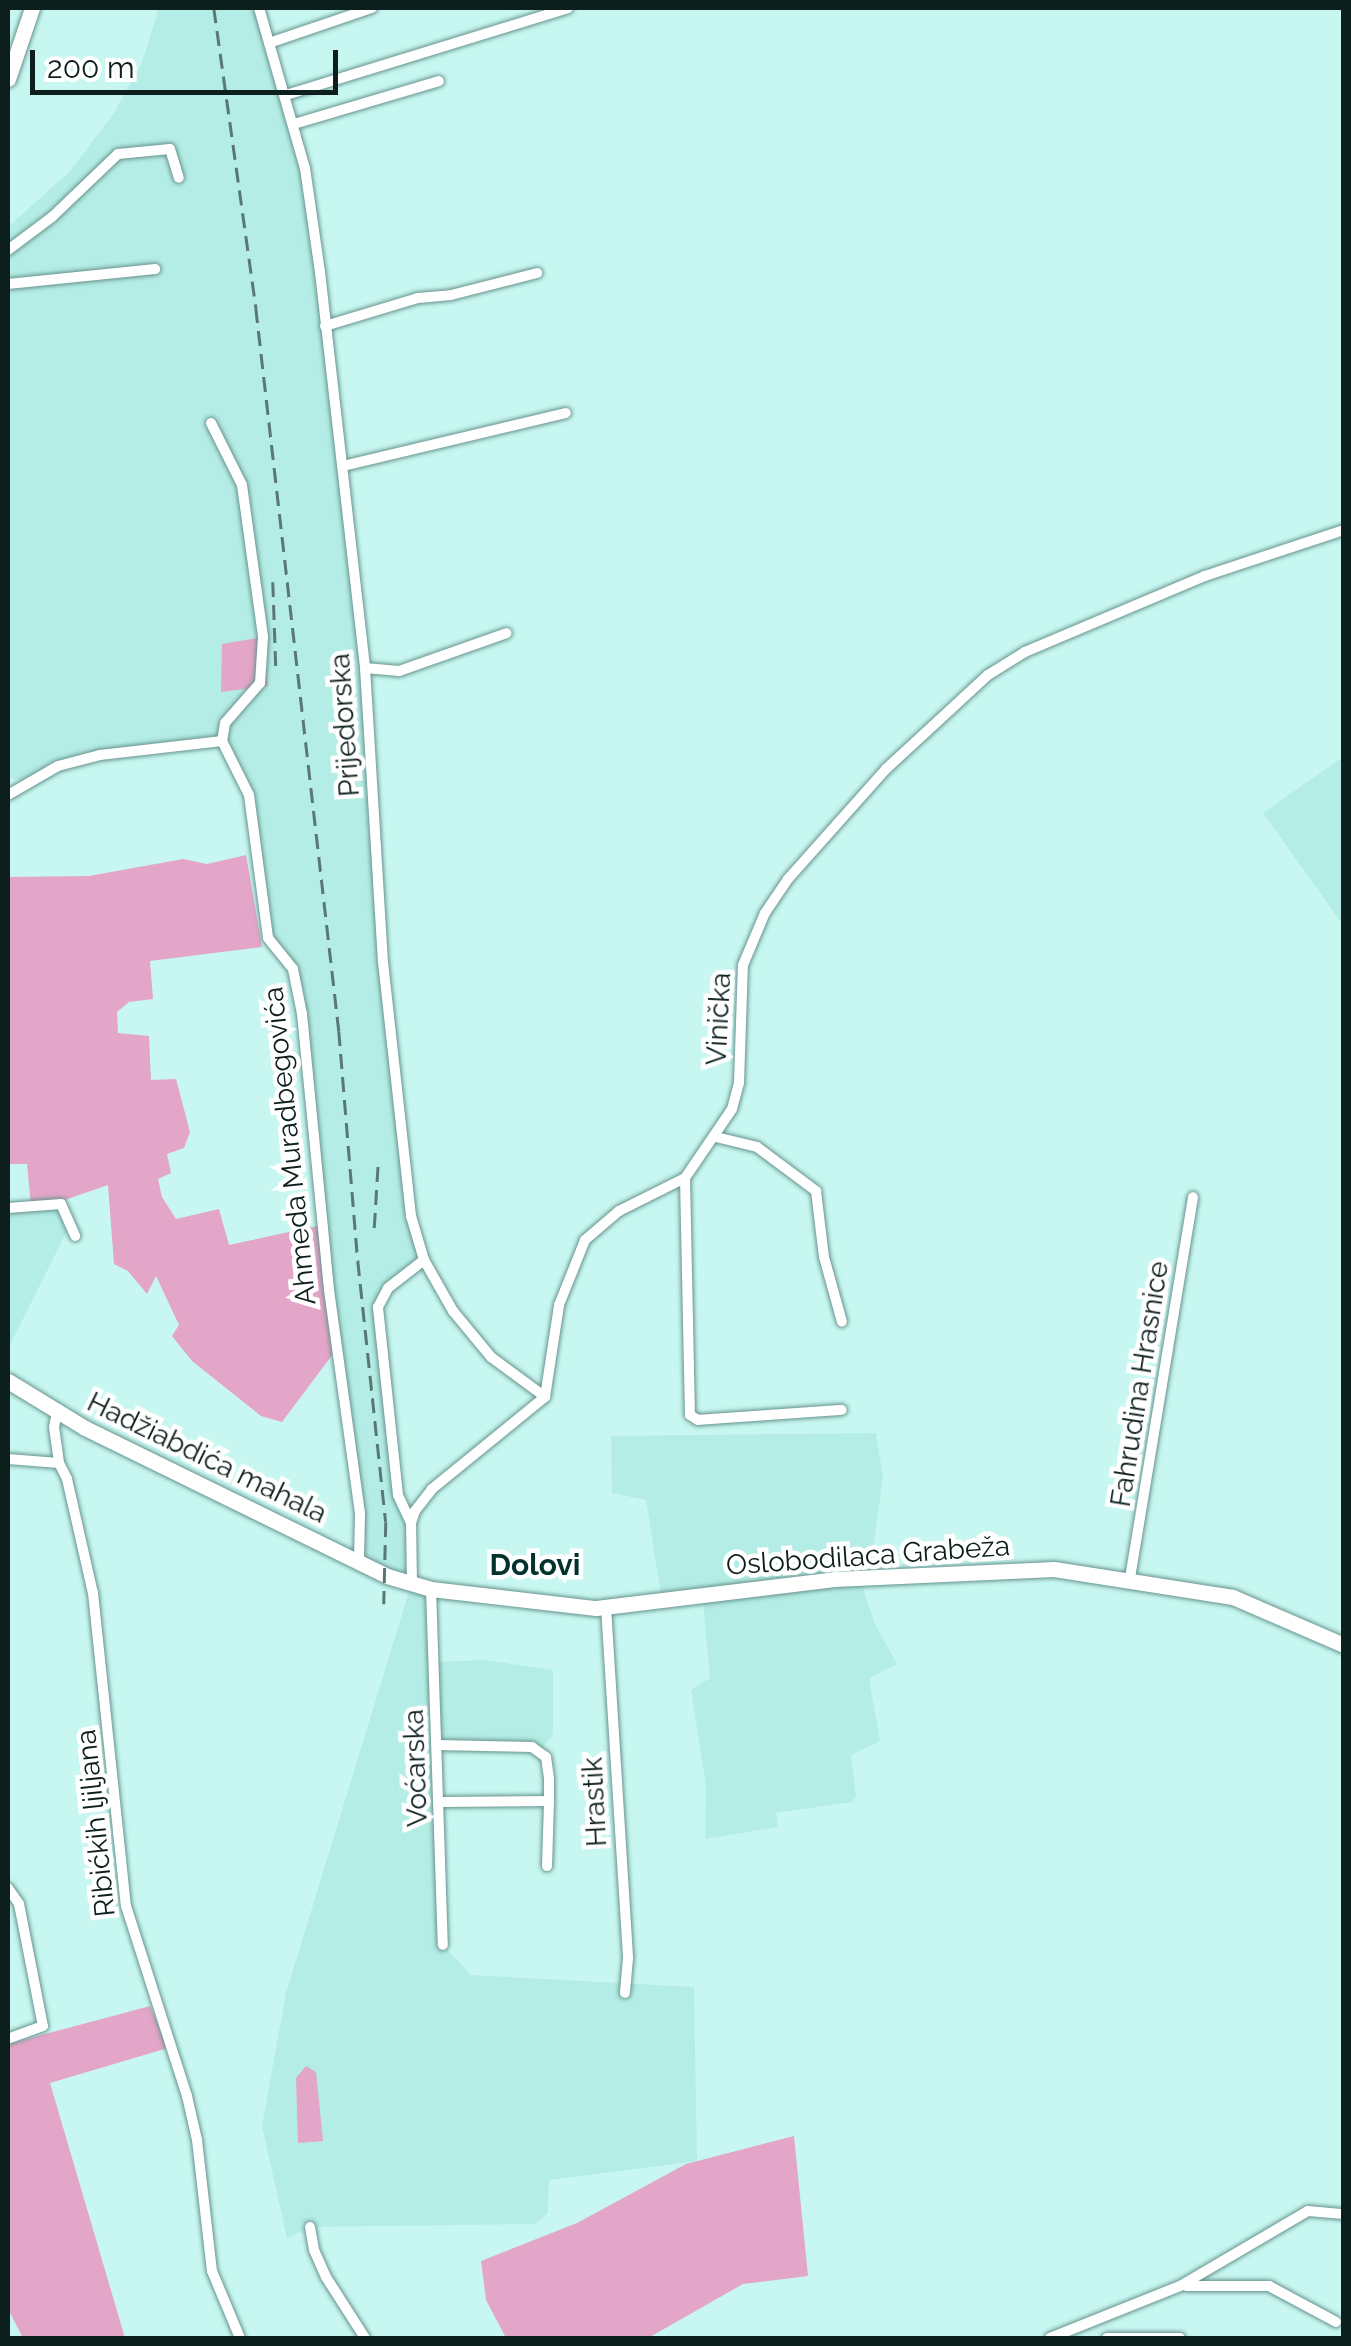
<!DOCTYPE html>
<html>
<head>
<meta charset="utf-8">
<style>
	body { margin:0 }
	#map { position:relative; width:1351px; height:2346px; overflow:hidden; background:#c8f7f1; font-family:Raleway,sans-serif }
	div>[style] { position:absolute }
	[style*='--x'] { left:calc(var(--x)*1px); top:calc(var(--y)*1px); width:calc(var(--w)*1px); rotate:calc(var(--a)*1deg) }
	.built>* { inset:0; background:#b4ede5 }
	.green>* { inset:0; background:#e3a5c8 }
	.roads { filter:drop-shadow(0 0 2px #67938d) drop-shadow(0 0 2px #67938d) }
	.street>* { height:10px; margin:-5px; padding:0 5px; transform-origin:5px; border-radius:5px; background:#fff }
	.secondary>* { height:15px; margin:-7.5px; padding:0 7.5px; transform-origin:7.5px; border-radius:7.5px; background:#fff }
	.rail>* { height:2.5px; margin-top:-1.25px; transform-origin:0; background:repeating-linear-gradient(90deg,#597773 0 15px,transparent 0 23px) }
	span { translate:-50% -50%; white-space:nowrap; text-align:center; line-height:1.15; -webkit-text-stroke:9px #fff; paint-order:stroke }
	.street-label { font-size:28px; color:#0d1f1d }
	.neighbourhood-label { font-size:30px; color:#02322e; font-weight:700 }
	.frame { position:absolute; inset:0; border:10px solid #0d1f1d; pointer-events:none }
	.scale { position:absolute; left:30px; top:50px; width:308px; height:45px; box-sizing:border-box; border:5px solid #0d1f1d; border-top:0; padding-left:12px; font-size:30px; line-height:35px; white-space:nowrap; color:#0d1f1d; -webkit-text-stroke:8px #fff; paint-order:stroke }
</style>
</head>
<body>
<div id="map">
	<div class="built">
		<i style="clip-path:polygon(159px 8px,259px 8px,294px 124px,343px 466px,404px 1173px,424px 1260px,380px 1300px,398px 1495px,411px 1523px,412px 1584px,431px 1589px,436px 1662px,484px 1660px,553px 1670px,553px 1734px,541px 1750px,438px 1746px,443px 1945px,471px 1975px,694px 1987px,697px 2161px,549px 2180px,548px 2213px,535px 2224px,310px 2227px,287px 2238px,262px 2126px,286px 1993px,411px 1585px,359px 1561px,361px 1534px,293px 969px,272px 945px,249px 795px,222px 741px,129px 749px,25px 781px,8px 777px,8px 227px,70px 171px,114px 113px,142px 62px)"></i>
		<i style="clip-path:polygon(1343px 757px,1343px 925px,1263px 813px)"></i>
		<i style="clip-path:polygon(56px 1203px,71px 1223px,8px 1349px,8px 1208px)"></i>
		<i style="clip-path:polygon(876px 1433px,883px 1477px,869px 1577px,662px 1601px,646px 1500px,612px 1493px,611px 1436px)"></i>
		<i style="clip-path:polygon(862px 1585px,875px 1624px,897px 1664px,869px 1678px,880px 1741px,851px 1755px,856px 1796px,852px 1802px,776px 1813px,778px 1827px,705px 1839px,706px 1786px,691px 1690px,710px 1678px,703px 1601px)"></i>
	</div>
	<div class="green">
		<i style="clip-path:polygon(263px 637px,268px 686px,221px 692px,222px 644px)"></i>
		<i style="clip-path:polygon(246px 855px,262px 947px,150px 961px,153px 999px,129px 1002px,117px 1012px,118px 1033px,149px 1036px,151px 1080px,176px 1079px,190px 1132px,184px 1148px,167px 1154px,171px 1173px,158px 1179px,162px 1197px,176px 1219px,219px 1209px,229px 1245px,322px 1225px,336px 1350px,282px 1422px,261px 1416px,192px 1361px,172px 1336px,179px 1325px,156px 1276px,147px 1294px,128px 1271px,114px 1264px,108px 1185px,56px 1203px,31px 1206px,27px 1164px,8px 1164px,8px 877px,89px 876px,183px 859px,207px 864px)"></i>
		<i style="clip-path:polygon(150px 2006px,168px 2048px,50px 2083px,125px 2338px,23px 2338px,8px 2309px,8px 2044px)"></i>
		<i style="clip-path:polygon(306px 2066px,316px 2072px,323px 2141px,298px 2143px,296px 2078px)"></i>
		<i style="clip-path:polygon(794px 2136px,808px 2276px,743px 2284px,648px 2338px,506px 2338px,486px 2300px,481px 2261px,577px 2223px,686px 2164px)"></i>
	</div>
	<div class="roads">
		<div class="street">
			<i style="--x:259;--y:8;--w:166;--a:74"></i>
			<i style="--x:305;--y:168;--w:105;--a:81.8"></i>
			<i style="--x:320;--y:272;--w:399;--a:83.5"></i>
			<i style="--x:365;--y:668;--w:295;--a:86.5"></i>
			<i style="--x:383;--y:962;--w:256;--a:83.7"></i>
			<i style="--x:411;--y:1216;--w:46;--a:73.5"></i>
			<i style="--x:424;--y:1260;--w:59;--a:60.4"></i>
			<i style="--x:453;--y:1311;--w:60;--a:50.4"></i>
			<i style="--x:491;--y:1357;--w:67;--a:36.5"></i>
			<i style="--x:269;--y:43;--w:109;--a:-18.8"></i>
			<i style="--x:286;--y:95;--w:295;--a:-17.1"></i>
			<i style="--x:294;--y:124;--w:151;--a:-16.5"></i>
			<i style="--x:8;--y:250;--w:55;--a:-36.9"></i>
			<i style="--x:52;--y:217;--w:91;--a:-43.7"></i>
			<i style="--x:118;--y:154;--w:52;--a:-5.5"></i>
			<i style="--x:170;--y:149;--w:30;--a:73"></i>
			<i style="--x:8;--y:284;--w:148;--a:-5.8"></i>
			<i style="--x:325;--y:326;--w:97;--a:-16.8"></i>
			<i style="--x:418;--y:298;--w:33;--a:-5"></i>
			<i style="--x:451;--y:295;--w:89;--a:-14.3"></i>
			<i style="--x:211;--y:423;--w:69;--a:63.4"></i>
			<i style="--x:242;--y:485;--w:153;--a:82.1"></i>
			<i style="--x:263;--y:637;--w:46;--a:93.7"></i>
			<i style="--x:260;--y:683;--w:53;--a:131.2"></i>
			<i style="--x:225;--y:723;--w:18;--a:99"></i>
			<i style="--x:343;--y:466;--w:229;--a:-13.4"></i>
			<i style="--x:365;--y:668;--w:34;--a:5"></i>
			<i style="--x:399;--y:671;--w:114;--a:-19.4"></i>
			<i style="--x:222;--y:741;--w:60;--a:63.4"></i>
			<i style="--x:249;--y:795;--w:144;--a:82.4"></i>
			<i style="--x:268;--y:938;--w:40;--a:51"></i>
			<i style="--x:293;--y:969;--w:46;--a:78.7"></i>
			<i style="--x:302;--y:1014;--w:277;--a:84.4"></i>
			<i style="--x:329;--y:1290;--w:225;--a:82.1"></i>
			<i style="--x:360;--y:1513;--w:48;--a:91.2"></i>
			<i style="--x:8;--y:795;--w:58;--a:-30.1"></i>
			<i style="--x:58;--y:766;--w:43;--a:-14.7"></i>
			<i style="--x:100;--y:755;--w:123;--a:-6.5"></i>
			<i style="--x:716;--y:1137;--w:42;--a:13.7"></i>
			<i style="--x:757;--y:1147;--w:74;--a:36.7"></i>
			<i style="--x:816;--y:1191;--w:66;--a:83.1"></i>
			<i style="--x:824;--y:1257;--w:67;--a:74.5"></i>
			<i style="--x:685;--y:1178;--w:237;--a:88.8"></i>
			<i style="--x:690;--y:1415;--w:9;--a:32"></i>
			<i style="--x:698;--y:1420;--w:144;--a:-4"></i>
			<i style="--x:8;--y:1208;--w:53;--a:-4.3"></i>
			<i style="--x:61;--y:1204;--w:35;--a:66"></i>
			<i style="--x:57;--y:1412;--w:15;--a:101"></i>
			<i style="--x:54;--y:1427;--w:36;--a:82"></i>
			<i style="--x:59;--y:1463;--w:18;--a:63"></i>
			<i style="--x:67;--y:1479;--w:117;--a:77.2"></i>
			<i style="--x:93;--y:1593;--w:315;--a:84"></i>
			<i style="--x:126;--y:1906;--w:200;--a:72.2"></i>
			<i style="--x:187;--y:2096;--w:45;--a:77.2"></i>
			<i style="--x:197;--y:2140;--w:132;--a:83.5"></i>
			<i style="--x:212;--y:2271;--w:73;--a:67.3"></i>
			<i style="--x:8;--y:1459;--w:51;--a:4.5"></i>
			<i style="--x:411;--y:1523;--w:31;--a:-115"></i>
			<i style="--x:398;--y:1495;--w:189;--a:-96.1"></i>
			<i style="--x:378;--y:1307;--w:21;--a:-62"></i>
			<i style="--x:388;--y:1288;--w:46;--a:-37.9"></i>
			<i style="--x:1130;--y:1578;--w:386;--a:-80.6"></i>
			<i style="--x:412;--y:1584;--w:61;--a:-90.9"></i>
			<i style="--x:411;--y:1523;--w:13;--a:-72"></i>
			<i style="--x:415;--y:1511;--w:28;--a:-52"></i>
			<i style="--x:432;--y:1489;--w:146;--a:-39.2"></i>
			<i style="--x:545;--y:1397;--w:93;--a:-81.3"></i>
			<i style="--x:559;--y:1305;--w:70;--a:-68.2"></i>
			<i style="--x:585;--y:1240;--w:45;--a:-40.5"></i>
			<i style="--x:619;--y:1211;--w:74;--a:-26.6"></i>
			<i style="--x:685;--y:1178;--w:83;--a:-55.7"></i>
			<i style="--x:732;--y:1109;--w:27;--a:-75"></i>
			<i style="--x:739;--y:1083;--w:118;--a:-88.1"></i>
			<i style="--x:743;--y:965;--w:56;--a:-67.1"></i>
			<i style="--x:765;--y:913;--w:41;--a:-55.9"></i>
			<i style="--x:788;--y:879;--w:147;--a:-48.3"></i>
			<i style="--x:886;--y:769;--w:139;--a:-42.7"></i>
			<i style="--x:988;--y:675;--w:44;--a:-31.9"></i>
			<i style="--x:1025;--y:652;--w:195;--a:-22.9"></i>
			<i style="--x:1205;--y:576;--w:146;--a:-18.3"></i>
			<i style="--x:431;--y:1589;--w:356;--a:88.1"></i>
			<i style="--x:606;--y:1607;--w:352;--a:86.4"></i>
			<i style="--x:628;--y:1958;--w:35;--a:95"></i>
			<i style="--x:438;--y:1745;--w:94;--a:1.2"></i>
			<i style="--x:532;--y:1747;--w:17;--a:36"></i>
			<i style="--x:546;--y:1757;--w:22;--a:82"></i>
			<i style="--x:549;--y:1779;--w:22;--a:90"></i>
			<i style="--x:549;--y:1801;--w:108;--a:179.5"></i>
			<i style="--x:547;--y:1866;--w:65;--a:-88.2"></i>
			<i style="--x:8;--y:1888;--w:19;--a:55"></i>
			<i style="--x:19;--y:1904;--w:124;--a:78.9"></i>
			<i style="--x:43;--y:2026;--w:37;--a:160"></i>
			<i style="--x:310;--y:2227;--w:23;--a:80"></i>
			<i style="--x:314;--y:2250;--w:30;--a:66"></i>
			<i style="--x:326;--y:2277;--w:72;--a:57.4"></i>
			<i style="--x:1186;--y:2286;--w:83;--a:0"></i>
			<i style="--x:1269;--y:2286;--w:76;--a:28.2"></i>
			<i style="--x:1050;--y:2338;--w:140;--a:-21.8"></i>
			<i style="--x:1180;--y:2286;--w:148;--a:-30.4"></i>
			<i style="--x:1308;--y:2211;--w:36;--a:5"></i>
			<i style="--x:1107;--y:2338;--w:73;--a:0"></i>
		</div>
		<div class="secondary">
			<i style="--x:8;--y:79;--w:75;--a:-71.3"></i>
			<i style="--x:8;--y:1381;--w:90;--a:31.4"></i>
			<i style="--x:85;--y:1428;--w:336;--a:26.1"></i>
			<i style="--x:387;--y:1576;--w:46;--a:16.5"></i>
			<i style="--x:431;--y:1589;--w:166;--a:6.6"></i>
			<i style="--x:596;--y:1608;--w:240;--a:-6.9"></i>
			<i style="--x:834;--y:1579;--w:220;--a:-2.6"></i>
			<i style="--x:1054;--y:1569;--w:181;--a:8.9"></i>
			<i style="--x:1233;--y:1597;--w:121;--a:23.4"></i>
		</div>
	</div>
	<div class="rail">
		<i style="--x:214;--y:8;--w:303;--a:82"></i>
		<i style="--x:256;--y:308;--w:728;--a:83.45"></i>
		<i style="--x:339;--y:1031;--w:231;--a:85.3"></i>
		<i style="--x:358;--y:1261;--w:262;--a:83.9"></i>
		<i style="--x:386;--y:1522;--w:82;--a:91.4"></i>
		<i style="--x:273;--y:582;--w:88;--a:88"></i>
		<i style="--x:374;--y:1228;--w:66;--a:-86.5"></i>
	</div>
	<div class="street-label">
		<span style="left:345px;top:725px;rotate:-94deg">Prijedorska</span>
		<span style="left:719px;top:1019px;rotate:-87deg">Vinička</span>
		<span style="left:290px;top:1146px;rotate:-96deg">Ahmeda Muradbegovića</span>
		<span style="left:1140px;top:1384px;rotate:-81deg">Fahrudina Hrasnice</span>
		<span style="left:207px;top:1458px;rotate:26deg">Hadžiabdića mahala</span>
		<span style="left:868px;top:1556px;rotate:-4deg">Oslobodilaca Grabeža</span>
		<span style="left:416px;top:1768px;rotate:-92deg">Voćarska</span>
		<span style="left:595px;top:1802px;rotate:-93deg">Hrastik</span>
		<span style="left:96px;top:1823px;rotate:-96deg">Ribićkih ljiljana</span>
	</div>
	<div class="neighbourhood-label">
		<span style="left:535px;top:1565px">Dolovi</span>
	</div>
	<div class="frame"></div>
	<div class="scale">200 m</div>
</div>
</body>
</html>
